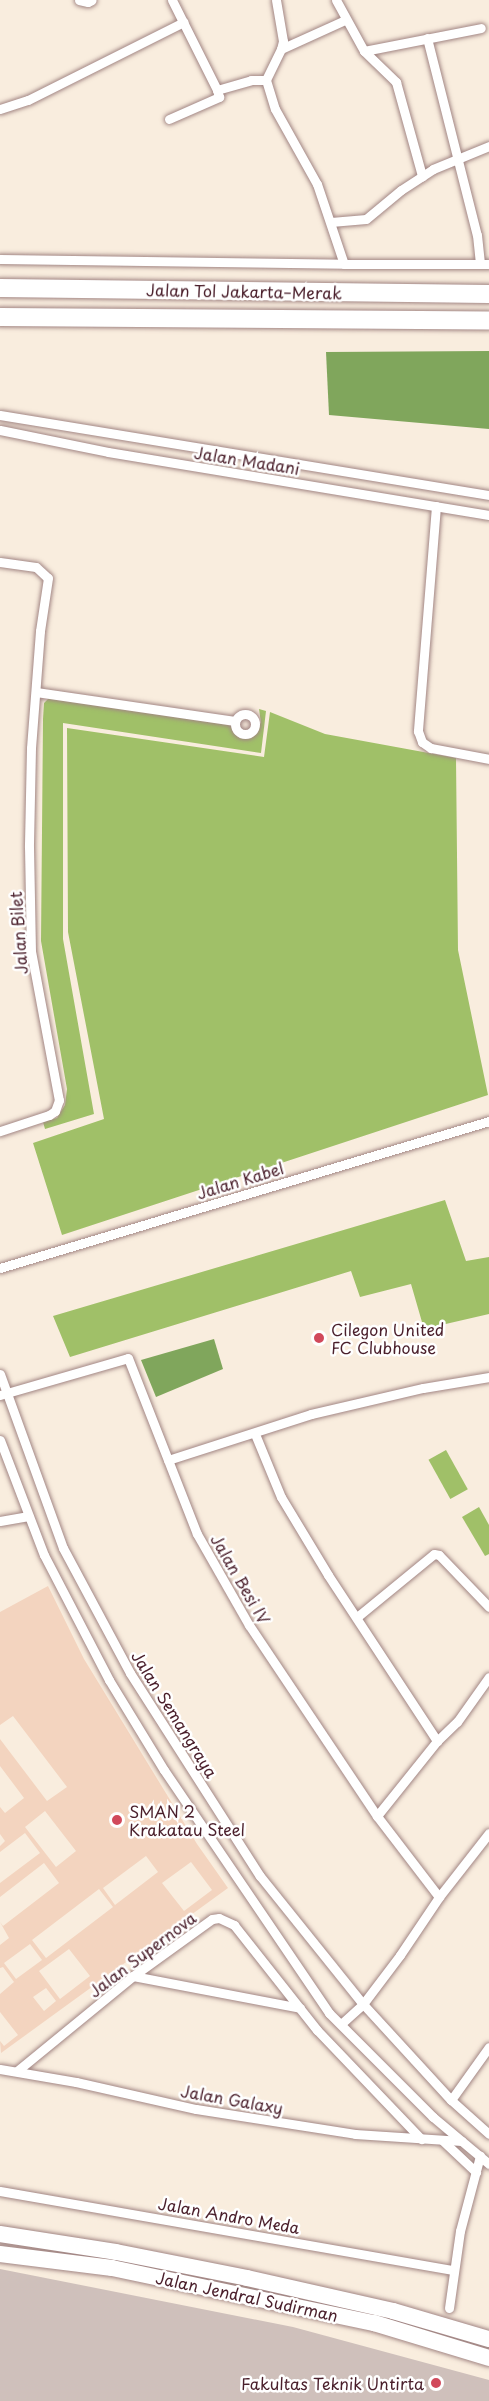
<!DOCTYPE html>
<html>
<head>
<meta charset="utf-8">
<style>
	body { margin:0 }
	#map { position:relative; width:489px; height:2401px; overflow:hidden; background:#f9edde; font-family:"Playpen Sans",sans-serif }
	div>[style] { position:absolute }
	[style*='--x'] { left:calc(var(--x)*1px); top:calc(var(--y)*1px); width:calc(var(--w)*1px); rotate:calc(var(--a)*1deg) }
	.built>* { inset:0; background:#f3d4bf }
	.industrial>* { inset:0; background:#cfc0bb }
	.green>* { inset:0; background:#a0c068; transform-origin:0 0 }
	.forest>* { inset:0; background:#80a65c }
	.roads { filter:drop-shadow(0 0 2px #a28684) drop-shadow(0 0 2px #a28684) }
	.minor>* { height:9px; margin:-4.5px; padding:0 4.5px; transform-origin:4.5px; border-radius:4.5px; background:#fff }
	.minor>.ring { margin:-4.5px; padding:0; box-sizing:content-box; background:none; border:9px solid #fff; border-radius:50% }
	.trunk>* { height:16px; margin:-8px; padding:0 8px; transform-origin:8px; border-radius:8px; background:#fff }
	.motorway>* { height:18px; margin:-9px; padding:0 9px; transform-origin:9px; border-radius:9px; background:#fff }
	.dots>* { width:16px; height:16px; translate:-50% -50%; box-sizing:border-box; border:3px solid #fff; border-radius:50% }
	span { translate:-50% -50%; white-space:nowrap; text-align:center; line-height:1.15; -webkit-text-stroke:5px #fff; paint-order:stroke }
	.street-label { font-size:16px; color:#4a1f2b }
	.poi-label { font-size:16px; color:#4a1f2b }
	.left { translate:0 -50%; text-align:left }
	.right { translate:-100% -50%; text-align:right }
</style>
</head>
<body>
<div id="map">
	<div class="built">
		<i style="clip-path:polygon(evenodd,48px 1586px,84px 1659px,197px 1844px,228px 1888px,1px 2053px,0 2041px,4px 2046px,18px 2035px,0 2012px,0 1994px,14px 1982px,3px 1967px,0 1968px,0 1945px,9px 1938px,0 1922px,3px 1926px,59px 1883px,44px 1863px,0 1897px,0 1883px,40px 1853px,25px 1833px,0 1852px,0 1846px,5px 1841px,0 1834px,0 1807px,5px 1813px,24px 1798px,0 1766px,0 1739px,47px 1801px,67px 1787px,13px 1716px,0 1725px,0 1612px,48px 1586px,45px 1811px,76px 1851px,56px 1867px,25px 1827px,45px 1811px,48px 1586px,146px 1856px,158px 1872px,115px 1905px,103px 1888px,146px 1856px,48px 1586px,191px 1862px,212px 1890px,184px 1911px,162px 1883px,191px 1862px,48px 1586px,99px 1889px,113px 1907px,46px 1958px,32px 1940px,99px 1889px,48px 1586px,30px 1944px,42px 1960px,16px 1979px,4px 1963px,30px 1944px,48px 1586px,69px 1949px,90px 1976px,60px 1999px,39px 1971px,69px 1949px,48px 1586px,46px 1988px,56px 2001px,44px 2011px,33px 1997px,46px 1988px)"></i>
	</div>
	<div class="industrial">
		<i style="clip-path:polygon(0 2269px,293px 2327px,489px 2380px,489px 2401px,0 2401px)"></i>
	</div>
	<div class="green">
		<i style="clip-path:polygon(49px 698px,236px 725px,238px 730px,251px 732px,261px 723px,259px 709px,266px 711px,261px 753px,63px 723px,63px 939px,94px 1114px,45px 1129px,43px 1122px,57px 1118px,65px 1105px,67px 1089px,41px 941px,43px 719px,44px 703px)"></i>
		<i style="clip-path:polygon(270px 712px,325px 734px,456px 758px,458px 950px,488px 1095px,62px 1235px,33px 1143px,104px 1119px,68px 932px,67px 728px,264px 757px)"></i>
		<i style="clip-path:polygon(445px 1200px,466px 1261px,489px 1257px,489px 1314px,424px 1329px,411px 1284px,360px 1297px,351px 1271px,70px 1357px,53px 1316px)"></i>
		<i style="left:446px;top:1450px;width:45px;height:20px;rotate:61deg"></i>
		<i style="clip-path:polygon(479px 1507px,489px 1525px,489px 1554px,485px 1556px,462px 1517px)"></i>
	</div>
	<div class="forest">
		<i style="clip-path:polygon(489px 351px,489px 429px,329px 415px,326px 352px)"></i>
		<i style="clip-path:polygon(214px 1339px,223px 1369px,156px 1397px,141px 1360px)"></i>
	</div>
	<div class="roads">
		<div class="minor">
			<i style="--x:79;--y:0;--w:9;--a:13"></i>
			<i style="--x:88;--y:2;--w:4;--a:-27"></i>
			<i style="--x:172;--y:0;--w:101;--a:63.4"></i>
			<i style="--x:217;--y:90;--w:35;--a:-16"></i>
			<i style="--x:251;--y:80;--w:15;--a:0"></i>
			<i style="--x:276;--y:0;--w:42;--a:80.3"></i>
			<i style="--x:283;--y:41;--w:8;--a:104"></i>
			<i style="--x:336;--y:0;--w:58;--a:61.2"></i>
			<i style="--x:364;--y:51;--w:45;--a:44.1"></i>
			<i style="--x:396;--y:82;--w:98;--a:74.5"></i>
			<i style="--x:345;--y:20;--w:70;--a:155.6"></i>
			<i style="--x:281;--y:49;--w:34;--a:116"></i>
			<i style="--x:266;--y:80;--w:30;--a:73"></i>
			<i style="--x:275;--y:109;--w:86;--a:60.8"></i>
			<i style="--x:317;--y:184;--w:84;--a:71.4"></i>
			<i style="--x:344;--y:264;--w:145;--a:0"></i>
			<i style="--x:427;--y:38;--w:203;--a:75.8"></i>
			<i style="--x:477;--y:235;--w:29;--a:84"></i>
			<i style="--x:364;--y:51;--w:119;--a:-11.1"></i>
			<i style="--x:0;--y:109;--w:29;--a:-18"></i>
			<i style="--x:28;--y:100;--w:174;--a:-26.6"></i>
			<i style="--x:169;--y:119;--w:55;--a:-23.7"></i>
			<i style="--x:219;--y:97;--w:7;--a:-106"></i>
			<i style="--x:331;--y:222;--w:35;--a:-5"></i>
			<i style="--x:366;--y:219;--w:45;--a:-39.6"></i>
			<i style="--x:401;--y:190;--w:38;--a:-33"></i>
			<i style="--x:433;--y:169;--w:61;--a:-22.3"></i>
			<i style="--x:0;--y:259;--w:344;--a:0.8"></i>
			<i style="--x:0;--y:415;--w:496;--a:9.3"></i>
			<i style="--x:0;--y:430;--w:110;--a:11.5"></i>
			<i style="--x:108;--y:452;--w:386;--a:9.4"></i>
			<i style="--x:436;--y:506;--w:226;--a:94.6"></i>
			<i style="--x:418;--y:731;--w:12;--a:70"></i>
			<i style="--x:422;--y:742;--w:11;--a:34"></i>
			<i style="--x:431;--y:748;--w:59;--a:10.7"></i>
			<i style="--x:0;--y:562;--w:36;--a:8"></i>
			<i style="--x:36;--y:567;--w:16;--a:43"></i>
			<i style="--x:48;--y:578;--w:54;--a:98.6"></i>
			<i style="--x:40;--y:631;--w:117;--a:94.4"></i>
			<i style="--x:31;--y:748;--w:99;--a:91.2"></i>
			<i style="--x:29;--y:847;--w:104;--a:88.9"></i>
			<i style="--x:31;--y:951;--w:152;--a:79.4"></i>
			<i style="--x:59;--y:1100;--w:12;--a:110"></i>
			<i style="--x:55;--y:1111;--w:7;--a:146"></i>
			<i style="--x:49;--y:1115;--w:52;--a:161.9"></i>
			<i style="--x:36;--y:692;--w:201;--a:8.3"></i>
			<i class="ring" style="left:235px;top:714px;width:11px;height:11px"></i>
			<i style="--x:0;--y:1268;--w:511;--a:-16.73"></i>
			<i style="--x:0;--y:1374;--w:185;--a:70.1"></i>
			<i style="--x:63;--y:1548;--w:142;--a:61.8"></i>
			<i style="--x:130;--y:1673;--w:241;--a:57.4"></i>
			<i style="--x:260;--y:1876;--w:164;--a:51.2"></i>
			<i style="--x:363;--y:2004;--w:130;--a:47.5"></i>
			<i style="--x:451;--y:2100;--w:51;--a:41.8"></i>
			<i style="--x:0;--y:1395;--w:133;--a:-16.1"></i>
			<i style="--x:128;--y:1358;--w:189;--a:68.6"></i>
			<i style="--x:197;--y:1534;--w:105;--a:60.3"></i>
			<i style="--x:249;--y:1625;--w:230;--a:56.2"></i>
			<i style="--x:377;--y:1816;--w:102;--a:52.6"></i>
			<i style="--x:255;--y:1434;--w:68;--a:67.6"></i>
			<i style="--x:281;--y:1497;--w:91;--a:58.9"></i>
			<i style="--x:328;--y:1575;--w:199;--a:56.7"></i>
			<i style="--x:437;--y:1741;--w:96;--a:128.7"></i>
			<i style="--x:0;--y:1440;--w:123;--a:69.1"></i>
			<i style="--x:44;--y:1555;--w:141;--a:62.5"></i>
			<i style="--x:109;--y:1680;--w:105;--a:58.6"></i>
			<i style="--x:164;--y:1770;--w:294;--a:55.8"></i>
			<i style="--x:329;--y:2013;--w:147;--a:45"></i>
			<i style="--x:433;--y:2117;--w:73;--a:40"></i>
			<i style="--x:168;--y:1460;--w:150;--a:-17.8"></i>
			<i style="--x:311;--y:1414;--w:115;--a:-13.1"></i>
			<i style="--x:423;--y:1388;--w:67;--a:-9.5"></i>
			<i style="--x:0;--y:1521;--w:29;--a:-10"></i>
			<i style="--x:357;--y:1617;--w:99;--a:-39.3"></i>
			<i style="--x:434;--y:1554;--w:5;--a:11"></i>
			<i style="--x:439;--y:1555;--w:72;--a:46.1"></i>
			<i style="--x:437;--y:1741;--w:28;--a:-44"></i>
			<i style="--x:457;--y:1722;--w:55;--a:-54.6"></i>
			<i style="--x:133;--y:1976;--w:170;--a:10.8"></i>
			<i style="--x:341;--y:2024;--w:30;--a:-42"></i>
			<i style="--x:363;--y:2004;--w:61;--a:-52.9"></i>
			<i style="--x:400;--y:1955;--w:70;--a:-56.1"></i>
			<i style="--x:439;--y:1897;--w:81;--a:-52"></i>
			<i style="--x:0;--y:2069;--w:77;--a:9.7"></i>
			<i style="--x:76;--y:2082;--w:123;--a:12.7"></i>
			<i style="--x:196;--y:2109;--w:161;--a:8.9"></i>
			<i style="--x:355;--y:2134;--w:107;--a:3.7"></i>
			<i style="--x:17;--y:2071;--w:150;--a:-39.3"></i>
			<i style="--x:133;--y:1976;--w:97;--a:-35.8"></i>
			<i style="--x:212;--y:1919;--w:7;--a:-8"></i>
			<i style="--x:219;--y:1918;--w:17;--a:25"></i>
			<i style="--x:234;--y:1925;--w:134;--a:51.7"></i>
			<i style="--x:317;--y:2030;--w:151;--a:46.3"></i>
			<i style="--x:451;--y:2100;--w:65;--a:-54.4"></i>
			<i style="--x:442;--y:2140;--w:47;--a:43.3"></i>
			<i style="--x:0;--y:2191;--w:460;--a:9.9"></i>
			<i style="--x:449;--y:2308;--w:78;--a:-81.9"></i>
			<i style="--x:460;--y:2231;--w:78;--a:-75.1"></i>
		</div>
		<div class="trunk">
			<i style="--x:0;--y:2234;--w:117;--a:8.8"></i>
			<i style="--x:116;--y:2252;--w:134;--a:11.2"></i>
			<i style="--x:247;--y:2278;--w:150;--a:12.7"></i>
			<i style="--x:393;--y:2311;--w:100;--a:16.3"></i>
			<i style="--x:0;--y:2254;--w:113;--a:7.1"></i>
			<i style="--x:112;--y:2268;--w:268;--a:11.9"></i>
			<i style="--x:374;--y:2323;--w:120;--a:16.9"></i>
		</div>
		<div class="motorway">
			<i style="--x:0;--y:288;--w:489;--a:0.7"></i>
			<i style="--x:0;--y:317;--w:489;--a:0.4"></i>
		</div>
	</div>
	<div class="dots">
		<i style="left:319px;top:1338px;background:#d1495b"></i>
		<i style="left:117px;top:1820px;background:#d1495b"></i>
		<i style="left:436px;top:2383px;background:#d1495b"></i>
	</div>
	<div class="street-label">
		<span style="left:244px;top:291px;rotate:1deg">Jalan Tol Jakarta–Merak</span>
		<span style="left:247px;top:460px;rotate:9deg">Jalan Madani</span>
		<span style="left:18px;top:933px;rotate:-94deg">Jalan Bilet</span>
		<span style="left:240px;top:1180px;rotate:-17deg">Jalan Kabel</span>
		<span style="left:241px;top:1579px;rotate:60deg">Jalan Besi IV</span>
		<span style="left:175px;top:1714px;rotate:58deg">Jalan Semangraya</span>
		<span style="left:142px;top:1954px;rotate:-37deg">Jalan Supernova</span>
		<span style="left:232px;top:2099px;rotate:10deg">Jalan Galaxy</span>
		<span style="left:229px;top:2215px;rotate:10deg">Jalan Andro Meda</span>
		<span style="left:247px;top:2296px;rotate:12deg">Jalan Jendral Sudirman</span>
	</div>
	<div class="poi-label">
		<span class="left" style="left:331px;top:1338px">Cilegon United<br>FC Clubhouse</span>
		<span class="left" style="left:129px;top:1820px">SMAN 2<br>Krakatau Steel</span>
		<span class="right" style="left:424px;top:2383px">Fakultas Teknik Untirta</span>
	</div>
</div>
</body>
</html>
